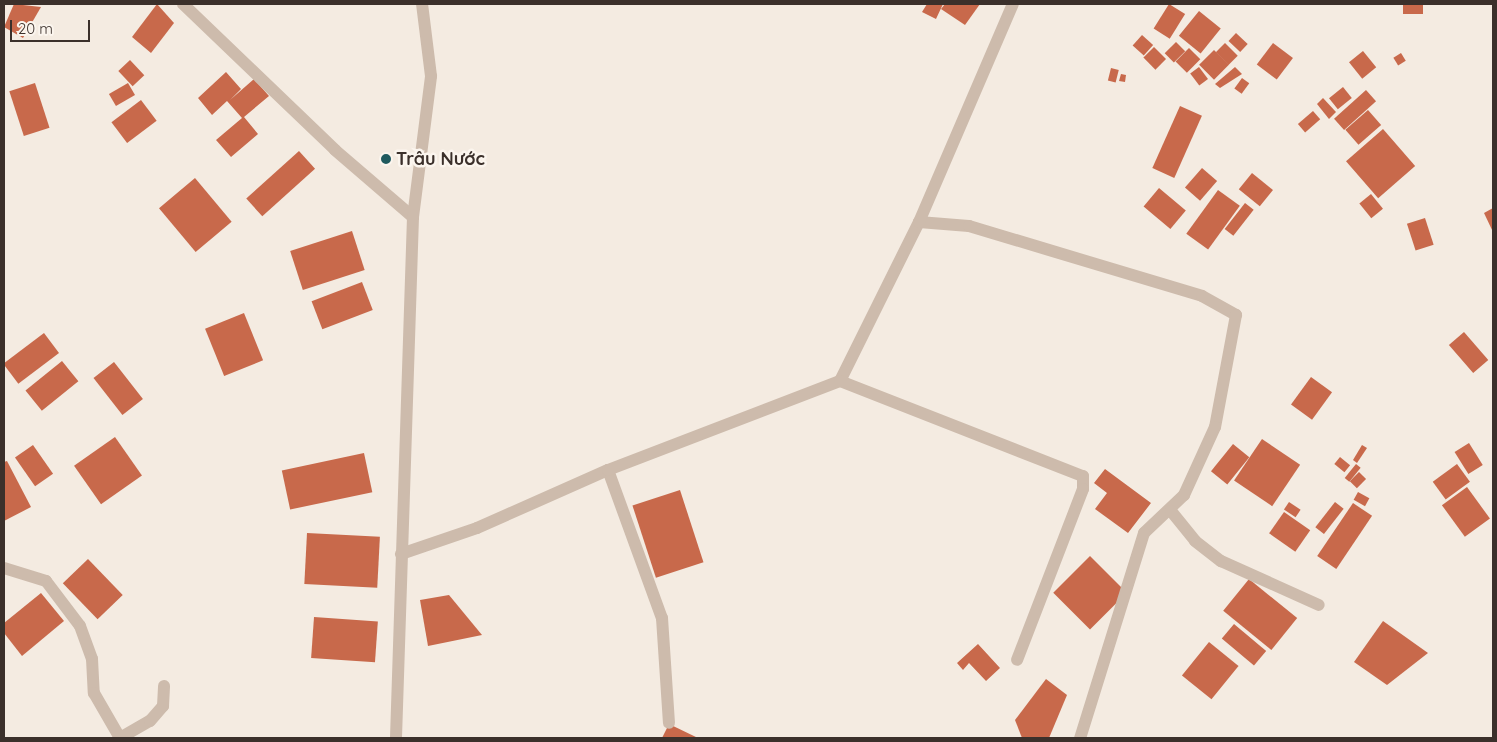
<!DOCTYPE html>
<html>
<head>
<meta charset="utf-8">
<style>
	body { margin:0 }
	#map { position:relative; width:1497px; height:742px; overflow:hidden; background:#f4ebe1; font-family:Quicksand,sans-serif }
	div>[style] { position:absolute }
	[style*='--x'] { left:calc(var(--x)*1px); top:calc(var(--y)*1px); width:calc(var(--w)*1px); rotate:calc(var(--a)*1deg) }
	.building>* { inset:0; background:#c8694b; transform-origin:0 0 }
	.service>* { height:12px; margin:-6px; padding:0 6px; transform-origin:6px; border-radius:6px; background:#cdbbac }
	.minor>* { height:12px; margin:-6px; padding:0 6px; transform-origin:6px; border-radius:6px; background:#cdbbac }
	.tertiary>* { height:12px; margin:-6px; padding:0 6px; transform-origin:6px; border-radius:6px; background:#cdbbac }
	.dots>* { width:14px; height:14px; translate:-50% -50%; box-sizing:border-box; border:2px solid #fbf5ee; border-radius:50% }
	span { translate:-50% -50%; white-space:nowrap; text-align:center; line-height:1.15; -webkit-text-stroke:5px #fbf5ee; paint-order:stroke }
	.poi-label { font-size:18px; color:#3b302b; font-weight:700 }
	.left { translate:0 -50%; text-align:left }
	.frame { position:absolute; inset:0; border:5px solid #3b302b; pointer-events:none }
	.scale { position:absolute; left:10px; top:20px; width:80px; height:22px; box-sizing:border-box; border:2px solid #3b302b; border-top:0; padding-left:6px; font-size:15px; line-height:18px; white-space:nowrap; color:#3b302b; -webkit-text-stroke:4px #fbf5ee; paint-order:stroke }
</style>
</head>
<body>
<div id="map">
	<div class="building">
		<i style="clip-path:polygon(14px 4px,41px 7px,23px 38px,4px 27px)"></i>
		<i style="clip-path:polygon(157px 4px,174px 23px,151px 53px,132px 37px)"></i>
		<i style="clip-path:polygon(927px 4px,943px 4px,936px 19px,922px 12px)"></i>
		<i style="clip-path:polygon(945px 4px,980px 4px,965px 25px,941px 9px)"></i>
		<i style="left:1169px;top:4px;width:19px;height:29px;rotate:32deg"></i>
		<i style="left:1423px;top:4px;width:10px;height:20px;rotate:90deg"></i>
		<i style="left:1199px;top:11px;width:28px;height:32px;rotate:39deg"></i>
		<i style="left:1236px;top:33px;width:16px;height:11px;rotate:43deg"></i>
		<i style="left:1142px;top:35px;width:15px;height:14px;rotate:42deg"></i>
		<i style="left:1176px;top:42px;width:13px;height:16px;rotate:45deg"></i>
		<i style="left:1225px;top:43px;width:18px;height:13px;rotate:45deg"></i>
		<i style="left:1273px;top:43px;width:25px;height:27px;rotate:37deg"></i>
		<i style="left:1154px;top:47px;width:17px;height:15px;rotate:45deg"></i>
		<i style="left:1189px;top:48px;width:16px;height:19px;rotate:45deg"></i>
		<i style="left:1214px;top:50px;width:21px;height:21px;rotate:45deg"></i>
		<i style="left:1363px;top:51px;width:21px;height:18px;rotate:51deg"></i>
		<i style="left:1401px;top:53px;width:9px;height:9px;rotate:58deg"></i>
		<i style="left:130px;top:60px;width:21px;height:16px;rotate:47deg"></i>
		<i style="left:1199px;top:67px;width:15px;height:11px;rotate:53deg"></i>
		<i style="clip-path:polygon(1235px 67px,1242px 74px,1220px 88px,1215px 84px)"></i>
		<i style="left:1111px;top:68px;width:8px;height:13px;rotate:14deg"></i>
		<i style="clip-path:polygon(226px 72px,241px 89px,230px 100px,254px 79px,269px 96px,244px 117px,258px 134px,231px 157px,216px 140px,242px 118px,227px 101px,212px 115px,198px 98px)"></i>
		<i style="clip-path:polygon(1121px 74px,1126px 75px,1125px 82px,1119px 81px)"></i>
		<i style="left:1242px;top:78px;width:9px;height:13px;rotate:36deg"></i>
		<i style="left:35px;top:83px;width:47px;height:27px;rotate:72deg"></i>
		<i style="left:128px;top:83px;width:14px;height:22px;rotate:60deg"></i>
		<i style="left:1343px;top:87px;width:14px;height:18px;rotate:51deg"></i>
		<i style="left:1366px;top:90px;width:15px;height:43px;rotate:48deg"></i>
		<i style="clip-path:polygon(1323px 98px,1336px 112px,1329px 119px,1317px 104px)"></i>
		<i style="left:141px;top:100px;width:26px;height:37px;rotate:53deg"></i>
		<i style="left:1180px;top:106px;width:24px;height:68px;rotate:24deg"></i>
		<i style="left:1368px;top:110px;width:20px;height:30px;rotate:49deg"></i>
		<i style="left:1313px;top:111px;width:11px;height:20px;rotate:49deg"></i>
		<i style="left:1383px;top:129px;width:49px;height:49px;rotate:49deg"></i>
		<i style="left:299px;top:151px;width:24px;height:71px;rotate:48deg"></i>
		<i style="left:1202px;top:168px;width:20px;height:26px;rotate:41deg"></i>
		<i style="left:1252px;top:173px;width:27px;height:21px;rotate:39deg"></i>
		<i style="left:195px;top:178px;width:57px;height:47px;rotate:50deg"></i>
		<i style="left:1159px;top:188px;width:35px;height:24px;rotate:40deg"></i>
		<i style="left:1218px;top:190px;width:27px;height:54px;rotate:36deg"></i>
		<i style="left:1371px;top:194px;width:19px;height:15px;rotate:51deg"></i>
		<i style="left:1245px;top:203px;width:11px;height:33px;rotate:38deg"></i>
		<i style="clip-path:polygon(1493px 208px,1493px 232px,1484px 213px)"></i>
		<i style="left:1425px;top:218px;width:28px;height:19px;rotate:72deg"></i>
		<i style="left:352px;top:231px;width:41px;height:65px;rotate:72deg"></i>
		<i style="left:362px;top:282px;width:30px;height:54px;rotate:69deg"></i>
		<i style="left:244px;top:313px;width:51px;height:42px;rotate:68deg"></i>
		<i style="left:1464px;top:332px;width:37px;height:20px;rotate:49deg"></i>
		<i style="left:44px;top:333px;width:25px;height:51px;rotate:53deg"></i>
		<i style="left:62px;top:361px;width:26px;height:47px;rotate:51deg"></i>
		<i style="left:114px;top:362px;width:47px;height:26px;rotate:52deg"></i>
		<i style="left:1311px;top:377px;width:26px;height:34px;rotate:36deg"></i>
		<i style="left:115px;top:437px;width:47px;height:50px;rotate:55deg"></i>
		<i style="left:1262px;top:439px;width:46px;height:50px;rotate:34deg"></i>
		<i style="left:1469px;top:443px;width:26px;height:17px;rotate:58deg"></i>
		<i style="left:1233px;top:444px;width:21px;height:35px;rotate:39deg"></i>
		<i style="left:33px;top:445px;width:35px;height:22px;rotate:55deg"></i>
		<i style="clip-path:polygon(1362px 445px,1367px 448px,1357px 463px,1353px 460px)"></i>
		<i style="left:364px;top:453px;width:40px;height:84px;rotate:78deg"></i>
		<i style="left:1340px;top:457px;width:13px;height:9px;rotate:39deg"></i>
		<i style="clip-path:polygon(7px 461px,31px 507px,4px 521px,4px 462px)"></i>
		<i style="left:1356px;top:464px;width:6px;height:18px;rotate:39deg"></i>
		<i style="left:1457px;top:464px;width:22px;height:30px;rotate:54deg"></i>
		<i style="clip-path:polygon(1105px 469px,1151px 503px,1128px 533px,1095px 509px,1107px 493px,1094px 483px)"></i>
		<i style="left:1359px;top:472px;width:10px;height:13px;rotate:45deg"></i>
		<i style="left:1467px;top:487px;width:39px;height:31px;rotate:54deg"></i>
		<i style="left:680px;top:490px;width:76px;height:50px;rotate:72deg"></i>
		<i style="left:1358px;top:492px;width:13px;height:9px;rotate:29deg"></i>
		<i style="left:1289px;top:502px;width:14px;height:9px;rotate:34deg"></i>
		<i style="left:1335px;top:502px;width:11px;height:32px;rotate:38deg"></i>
		<i style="left:1353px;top:503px;width:23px;height:64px;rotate:34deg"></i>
		<i style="left:1284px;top:512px;width:32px;height:26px;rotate:35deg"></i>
		<i style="left:307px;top:533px;width:73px;height:51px;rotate:3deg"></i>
		<i style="left:1090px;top:556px;width:52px;height:52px;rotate:45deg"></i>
		<i style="left:88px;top:559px;width:50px;height:35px;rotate:46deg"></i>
		<i style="left:1249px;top:579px;width:62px;height:41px;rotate:39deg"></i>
		<i style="clip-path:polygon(41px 593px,64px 621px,22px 656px,4px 633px,4px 623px)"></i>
		<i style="clip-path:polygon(449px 595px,482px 635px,428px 646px,420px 600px)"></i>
		<i style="left:314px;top:617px;width:64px;height:41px;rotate:4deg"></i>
		<i style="clip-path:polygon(1383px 621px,1428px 653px,1387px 685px,1354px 662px)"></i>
		<i style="left:1234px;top:624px;width:42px;height:19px;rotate:40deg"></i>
		<i style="left:1209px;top:642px;width:38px;height:43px;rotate:39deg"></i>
		<i style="clip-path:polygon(978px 644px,1000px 668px,986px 681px,969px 663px,963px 670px,957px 663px)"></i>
		<i style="clip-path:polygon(1046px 679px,1067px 695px,1049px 738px,1022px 738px,1015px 720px)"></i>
		<i style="clip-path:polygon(669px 724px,698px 738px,662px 738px)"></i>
	</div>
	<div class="service">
		<i style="--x:120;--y:738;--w:34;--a:-30"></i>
		<i style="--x:150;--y:721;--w:20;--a:-49"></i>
		<i style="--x:163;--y:706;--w:20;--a:-87"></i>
	</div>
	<div class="minor">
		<i style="--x:413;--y:217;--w:142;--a:-82.7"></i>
		<i style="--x:431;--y:76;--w:73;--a:-97.1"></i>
		<i style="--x:919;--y:222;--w:50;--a:4.6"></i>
		<i style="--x:969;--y:226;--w:243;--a:16.7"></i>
		<i style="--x:1202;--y:296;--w:39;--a:29"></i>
		<i style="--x:1236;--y:315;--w:114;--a:100.6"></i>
		<i style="--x:1215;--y:427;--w:75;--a:114.5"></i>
		<i style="--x:1184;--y:495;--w:55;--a:136.5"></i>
		<i style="--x:1144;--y:533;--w:215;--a:107.3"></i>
		<i style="--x:840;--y:381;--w:178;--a:-63.6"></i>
		<i style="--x:919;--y:222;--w:237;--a:-66.7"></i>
		<i style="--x:608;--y:470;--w:158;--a:70"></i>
		<i style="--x:662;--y:618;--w:105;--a:86.2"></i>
		<i style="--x:1171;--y:511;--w:38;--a:51"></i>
		<i style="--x:1195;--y:541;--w:33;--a:38"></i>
		<i style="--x:1221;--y:561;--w:107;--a:24.2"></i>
		<i style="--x:401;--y:554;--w:80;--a:-18.9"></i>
		<i style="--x:477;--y:528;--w:143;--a:-23.9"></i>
		<i style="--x:608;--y:470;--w:248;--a:-21"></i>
		<i style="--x:840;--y:381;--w:261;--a:21.4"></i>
		<i style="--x:1083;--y:476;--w:13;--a:90"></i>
		<i style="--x:1083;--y:489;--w:183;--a:111.1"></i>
		<i style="--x:4;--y:568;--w:44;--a:17.2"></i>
		<i style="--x:46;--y:581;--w:56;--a:52.9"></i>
		<i style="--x:80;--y:626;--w:35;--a:70"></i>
		<i style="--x:92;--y:659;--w:34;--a:87"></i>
		<i style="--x:94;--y:693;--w:52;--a:60"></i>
	</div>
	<div class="tertiary">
		<i style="--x:183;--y:4;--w:211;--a:43.8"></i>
		<i style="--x:335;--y:150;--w:103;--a:40.7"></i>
		<i style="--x:413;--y:217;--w:521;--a:91.87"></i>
	</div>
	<div class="dots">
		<i style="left:386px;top:159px;background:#1f5a5e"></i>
	</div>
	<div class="poi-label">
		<span class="left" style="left:396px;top:159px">Trâu Nước</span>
	</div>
	<div class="frame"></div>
	<div class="scale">20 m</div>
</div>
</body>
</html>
